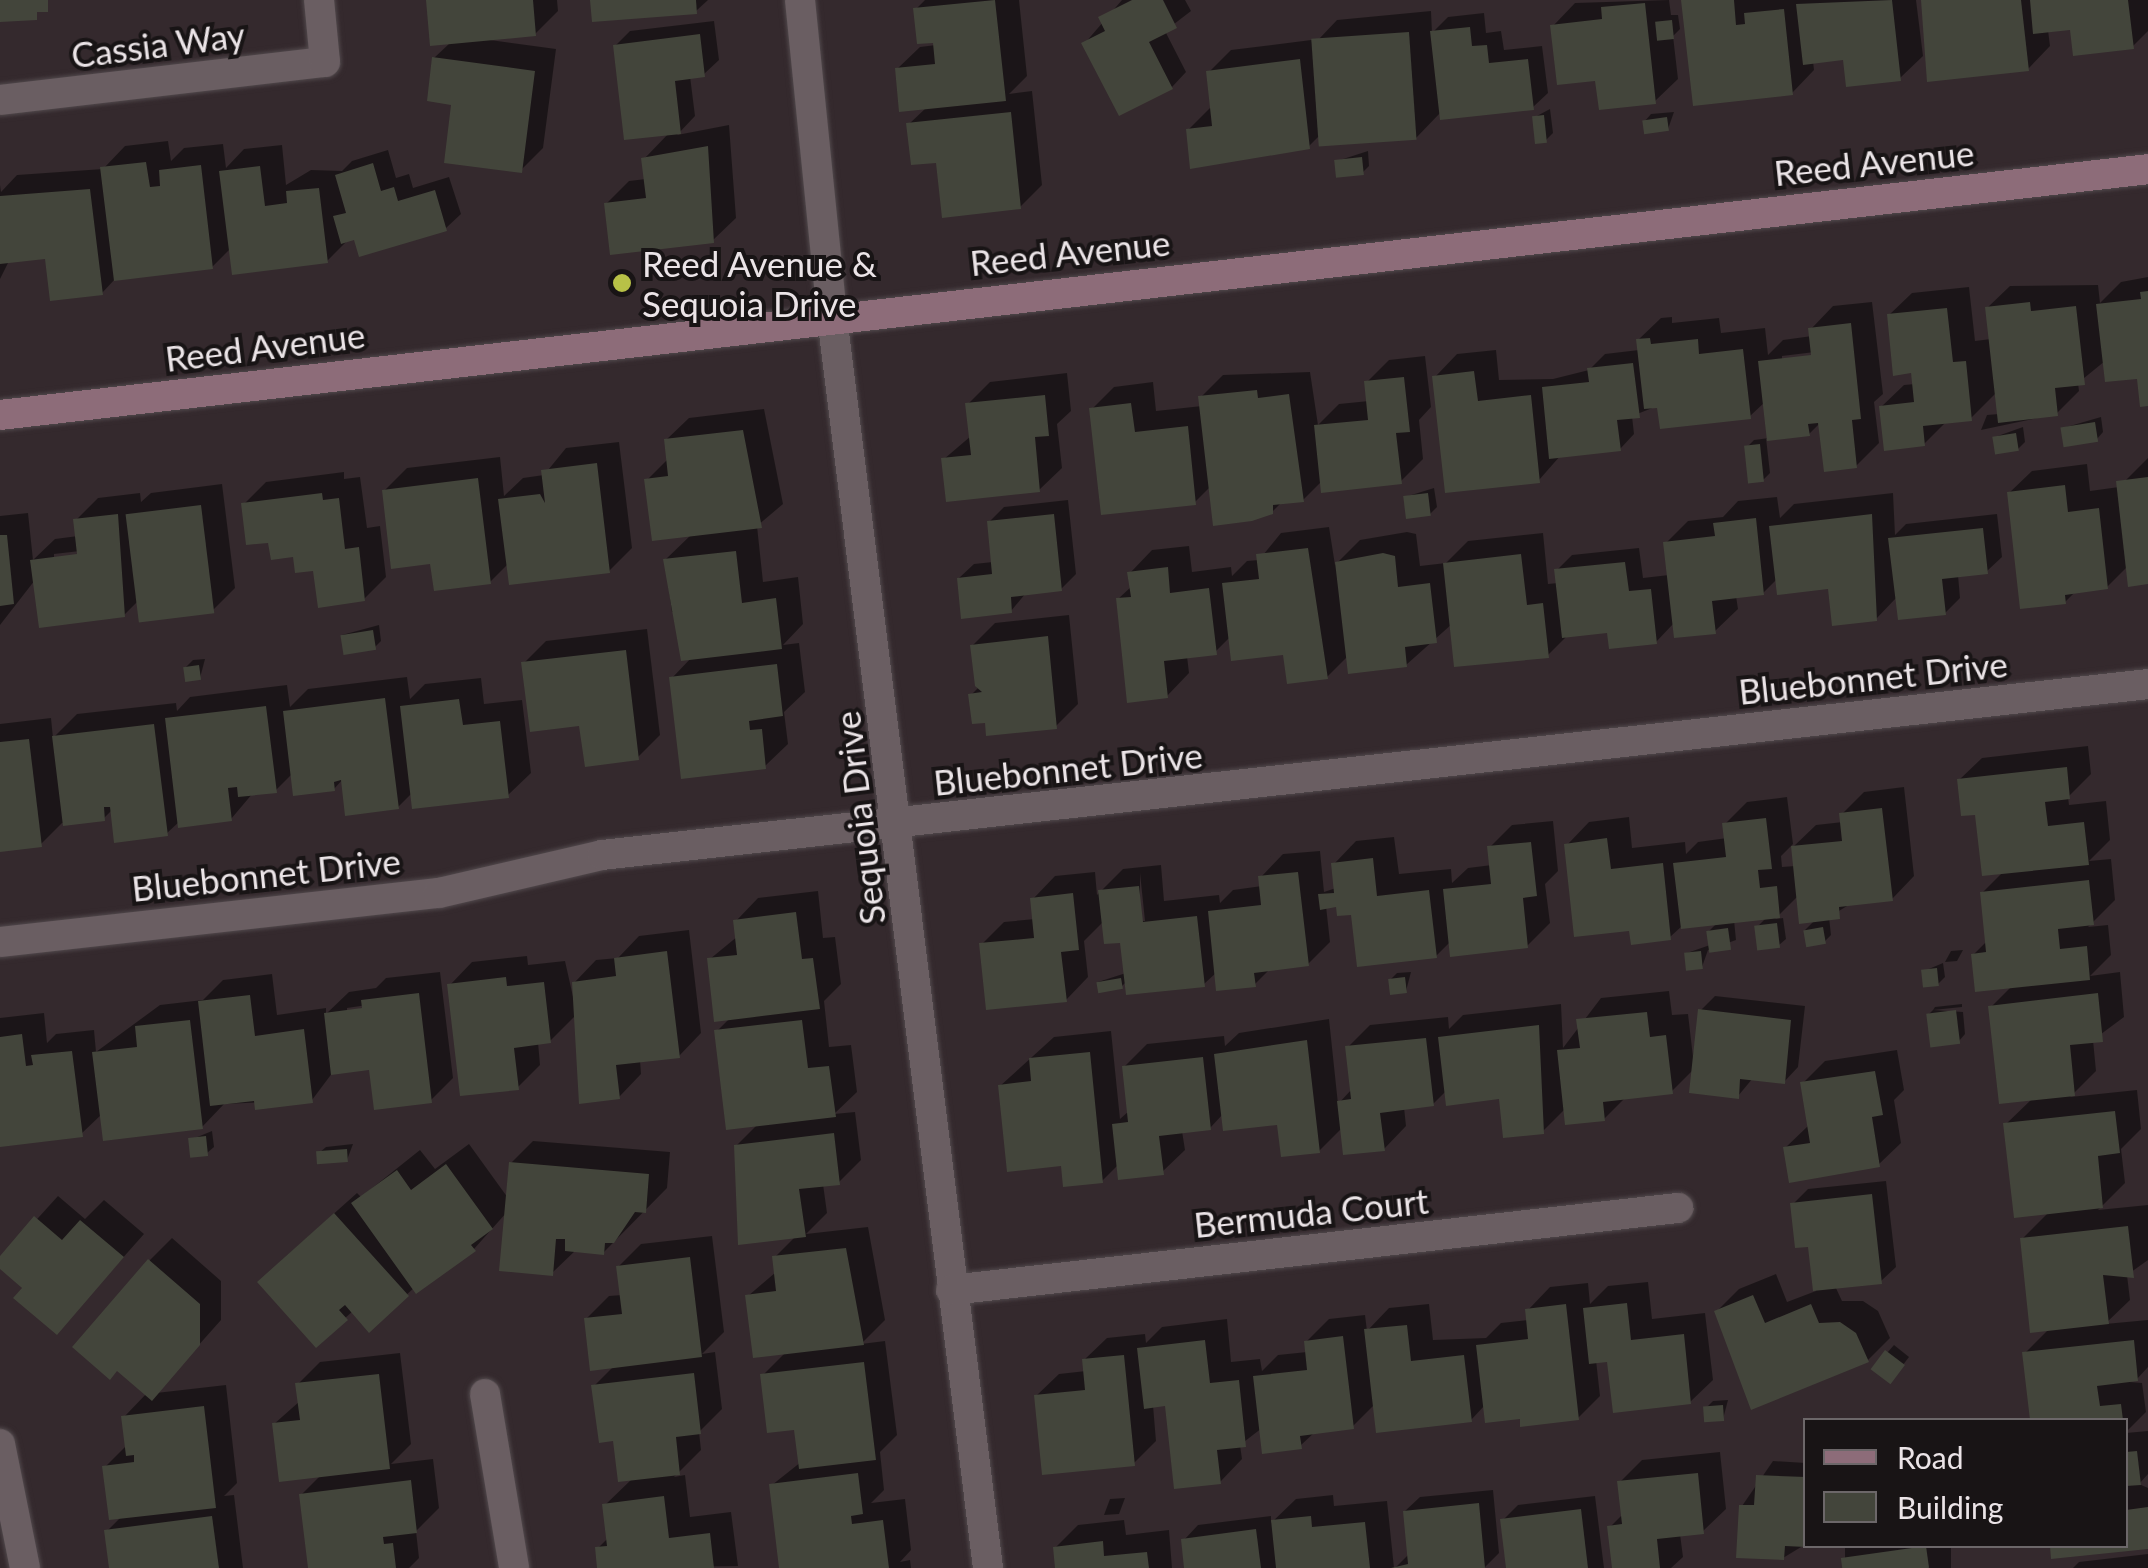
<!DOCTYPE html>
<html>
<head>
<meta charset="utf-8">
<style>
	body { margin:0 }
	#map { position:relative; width:2148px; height:1568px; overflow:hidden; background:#34292d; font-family:Lato,sans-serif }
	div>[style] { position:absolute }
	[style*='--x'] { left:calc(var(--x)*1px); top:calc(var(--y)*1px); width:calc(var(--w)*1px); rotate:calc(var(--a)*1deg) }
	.shadow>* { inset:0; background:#0007; transform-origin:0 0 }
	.building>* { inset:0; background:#43453b; transform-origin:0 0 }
	.roads { filter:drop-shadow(0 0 2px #51494c) drop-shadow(0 0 2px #51494c) }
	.street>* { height:30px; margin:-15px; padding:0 15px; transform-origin:15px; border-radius:15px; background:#6a5e62 }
	.secondary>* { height:30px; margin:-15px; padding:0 15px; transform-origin:15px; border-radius:15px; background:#8d6c79 }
	.dots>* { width:28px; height:28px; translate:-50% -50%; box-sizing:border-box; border:5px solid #181415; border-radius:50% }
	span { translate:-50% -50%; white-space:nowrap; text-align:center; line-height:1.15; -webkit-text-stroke:8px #181415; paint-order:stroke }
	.street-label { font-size:35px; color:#ebe4e7 }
	.poi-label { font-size:35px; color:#ebe4e7 }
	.left { translate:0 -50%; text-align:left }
	.legend { position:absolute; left:1803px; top:1418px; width:325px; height:130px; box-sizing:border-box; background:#181415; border:2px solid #6c6769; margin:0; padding:12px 18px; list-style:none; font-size:30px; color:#ebe4e7 }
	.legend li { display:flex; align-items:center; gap:20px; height:50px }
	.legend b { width:50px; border:2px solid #6c6769 }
</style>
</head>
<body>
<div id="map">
	<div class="shadow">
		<i style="clip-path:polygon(428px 0,557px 0,558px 11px,535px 34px,490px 40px,556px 49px,543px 148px,521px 170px,454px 103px,434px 58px,451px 42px)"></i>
		<i style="clip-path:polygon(593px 0,708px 0,696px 11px)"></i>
		<i style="clip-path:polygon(925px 0,1019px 0,1027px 76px,1009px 94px,1032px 91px,1042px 185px,1020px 207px,938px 160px,909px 124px,927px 107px,897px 69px,920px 47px,936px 45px,916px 9px)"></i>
		<i style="clip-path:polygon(1122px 0,1185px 0,1191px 11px,1165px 31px,1186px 72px,1172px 87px,1085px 43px)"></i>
		<i style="clip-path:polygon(1669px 0,1671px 15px,1678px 15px,1680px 29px,1673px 36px,1678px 79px,1655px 101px,1597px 78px,1553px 26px,1575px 3px)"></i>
		<i style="clip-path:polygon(1683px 0,1916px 0,1923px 56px,1900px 78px,1846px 57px,1813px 61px,1814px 70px,1792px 93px)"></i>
		<i style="clip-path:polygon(1923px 0,2148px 0,2148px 31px,2132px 47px,2073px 27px,2048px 30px,2050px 46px,2028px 69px)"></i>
		<i style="clip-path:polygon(1431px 11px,1432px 33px,1448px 17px,1484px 13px,1486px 33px,1501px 31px,1504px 50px,1542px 46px,1548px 93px,1533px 107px,1441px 112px,1416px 138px,1324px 131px,1309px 146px,1188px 130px,1212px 106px,1209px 72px,1231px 50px,1319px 39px,1337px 20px)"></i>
		<i style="clip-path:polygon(714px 21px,719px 60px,704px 74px,690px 76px,695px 116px,677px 135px,729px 125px,736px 218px,713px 240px,606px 204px,629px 181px,646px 179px,644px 159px,670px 132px,615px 46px,630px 31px)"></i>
		<i style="clip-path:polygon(1550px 109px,1553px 133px,1546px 140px,1535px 117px)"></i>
		<i style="clip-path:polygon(1674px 112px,1668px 129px,1645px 121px,1651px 114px)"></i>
		<i style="clip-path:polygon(168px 141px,171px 161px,184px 148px,223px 144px,226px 168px,244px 149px,282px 145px,286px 185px,311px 170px,342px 171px,352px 161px,388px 150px,396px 178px,409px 174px,413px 188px,449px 177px,461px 214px,446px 228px,349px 239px,327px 261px,231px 248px,212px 267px,116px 278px,102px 293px,48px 257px,9px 261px,0 279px,0 185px,1px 192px,17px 175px,103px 169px,125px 146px)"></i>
		<i style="clip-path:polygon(1368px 151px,1369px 166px,1362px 173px,1337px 161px)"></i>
		<i style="clip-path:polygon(2148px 277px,2148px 403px,2139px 376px,2105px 361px,2078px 383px,2079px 391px,2056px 414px,1981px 430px,1987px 415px,1999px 414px,1997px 392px,1971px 418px,1947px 421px,1924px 444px,1881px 407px,1904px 385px,1915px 384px,1889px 315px,1912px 293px,1969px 287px,1975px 341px,1991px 339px,1987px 308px,2010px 286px,2098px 285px,2100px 303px,2121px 282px)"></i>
		<i style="clip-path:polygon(evenodd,1872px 302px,1883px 394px,1874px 402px,1879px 443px,1856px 466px,1821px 422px,1809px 434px,1766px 438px,1770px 473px,1763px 480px,1747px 447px,1754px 440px,1769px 438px,1765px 402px,1750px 416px,1660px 405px,1632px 416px,1634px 434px,1620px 449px,1561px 455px,1539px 480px,1435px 377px,1457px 354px,1496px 350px,1499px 380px,1553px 379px,1589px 370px,1605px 354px,1639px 350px,1638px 340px,1661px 318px,1672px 317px,1672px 323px,1719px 318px,1721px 333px,1765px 328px,1768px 355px,1783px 340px,1812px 336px,1811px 329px,1833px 306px,1872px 302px,1823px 351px,1824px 356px,1782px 361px,1782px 356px,1823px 351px)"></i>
		<i style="clip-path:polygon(1425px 356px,1431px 407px,1419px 420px,1423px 459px,1401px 481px,1322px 481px,1303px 500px,1282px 502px,1272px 512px,1211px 486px,1195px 502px,1092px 409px,1114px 387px,1153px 382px,1156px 411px,1202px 406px,1201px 397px,1223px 375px,1310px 372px,1318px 425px,1339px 404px,1369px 401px,1367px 382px,1389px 360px)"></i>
		<i style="clip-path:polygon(1067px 373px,1071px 411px,1057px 424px,1062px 468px,1039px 490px,944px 459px,971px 436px,968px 404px,990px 382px)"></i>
		<i style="clip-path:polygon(764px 409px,783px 504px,757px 526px,763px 582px,798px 577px,803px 624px,783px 645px,799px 643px,805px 692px,784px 712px,788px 744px,765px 766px,672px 678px,692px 657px,677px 612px,672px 612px,665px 560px,692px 534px,647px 480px,669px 458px,666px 440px,689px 418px)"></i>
		<i style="clip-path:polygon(2101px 417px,2103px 432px,2097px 439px,2063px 428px)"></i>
		<i style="clip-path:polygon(2023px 427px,2025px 442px,2018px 449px,1995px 437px)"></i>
		<i style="clip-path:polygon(619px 442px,632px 548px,609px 571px,509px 563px,490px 582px,432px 561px,384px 491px,407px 468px,500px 457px,504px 496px,523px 478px,544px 475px,566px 448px)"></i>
		<i style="clip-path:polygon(2148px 458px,2148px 584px,2128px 566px,2107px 587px,2076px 591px,2065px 602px,2009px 493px,2032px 471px,2087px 464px,2090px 491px,2119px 487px)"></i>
		<i style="clip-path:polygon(344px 472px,344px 479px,360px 477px,367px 528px,380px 526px,386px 577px,364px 599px,271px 540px,244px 504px,266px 482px)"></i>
		<i style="clip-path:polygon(evenodd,222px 484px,235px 588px,213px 610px,139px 600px,124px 615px,35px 580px,0 625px,0 516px,28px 513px,33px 560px,55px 539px,78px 536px,76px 520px,98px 498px,140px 493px,141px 502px,151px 493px,222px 484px,89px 550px,90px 555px,54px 560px,54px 554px,89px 550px)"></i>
		<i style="clip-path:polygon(1434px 488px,1437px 507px,1430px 514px,1405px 497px)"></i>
		<i style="clip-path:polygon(1893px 493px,1895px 535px,1906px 524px,1997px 514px,2002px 557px,1987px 571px,1958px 575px,1960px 598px,1945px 613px,1897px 597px,1876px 619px,1831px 586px,1777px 579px,1763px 593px,1736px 596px,1738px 609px,1715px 631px,1674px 623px,1656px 642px,1609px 630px,1568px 635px,1548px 655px,1452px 624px,1406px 665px,1348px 656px,1327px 677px,1286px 652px,1230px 637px,1215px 652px,1187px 656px,1189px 673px,1167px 696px,1118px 599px,1132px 586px,1130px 573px,1152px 550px,1189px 546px,1192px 572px,1231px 567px,1232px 576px,1247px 561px,1259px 560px,1281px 533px,1329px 527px,1335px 565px,1360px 540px,1407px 532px,1416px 534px,1420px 566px,1446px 563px,1468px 541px,1543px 533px,1548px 584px,1558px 583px,1557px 570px,1572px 555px,1639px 548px,1643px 578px,1669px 575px,1666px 543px,1688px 521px,1723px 517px,1738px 501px,1777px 497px,1780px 518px,1794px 504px)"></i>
		<i style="clip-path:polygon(1068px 500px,1076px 574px,1061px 589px,1026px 593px,1011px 611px,959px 578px,974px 564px,993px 562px,989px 522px,1004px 507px)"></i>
		<i style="clip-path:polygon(1069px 615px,1078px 704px,1056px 726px,987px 720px,971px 695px,979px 687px,973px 645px,995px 623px)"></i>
		<i style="clip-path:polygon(379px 625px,381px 641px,374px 648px,342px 635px)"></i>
		<i style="clip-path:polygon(647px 629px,660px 735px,638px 757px,582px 723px,524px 663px,546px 641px)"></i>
		<i style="clip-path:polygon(205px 659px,200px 678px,186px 667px,193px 660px)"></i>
		<i style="clip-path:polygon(407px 677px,410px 699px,425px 684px,481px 678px,484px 704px,522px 700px,531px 773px,508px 795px,413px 792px,398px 807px,343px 779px,334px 789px,293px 773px,275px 791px,253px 793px,231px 819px,180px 821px,166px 834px,113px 809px,104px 818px,62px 823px,41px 844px,0 849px,0 724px,51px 718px,53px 738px,77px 714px,176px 703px,177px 711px,190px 697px,287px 685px,290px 707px,308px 689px)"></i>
		<i style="clip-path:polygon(2088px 746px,2091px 774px,2068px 797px,2069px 805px,2106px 801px,2110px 840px,2089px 861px,2111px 859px,2115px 900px,2088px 927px,2108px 925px,2111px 955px,2090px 976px,2120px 972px,2124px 1017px,2093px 1040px,2096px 1071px,2070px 1097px,2137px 1090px,2141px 1129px,2121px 1149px,2125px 1183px,2098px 1210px,2148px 1205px,2148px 1260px,2127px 1275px,2130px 1300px,2105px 1324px,2148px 1320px,2148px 1367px,2137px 1379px,2117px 1381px,2142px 1383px,2146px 1412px,2126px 1432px,2126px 1420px,2032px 1420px,2025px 1353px,2049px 1329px,2022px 1239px,2049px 1212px,2006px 1124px,2033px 1098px,1991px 1007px,2012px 986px,1973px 955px,1988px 940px,1982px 893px,2004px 871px,1959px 780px,1982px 758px)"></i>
		<i style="clip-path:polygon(1904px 787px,1914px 876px,1892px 899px,1852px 903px,1829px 917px,1831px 935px,1824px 942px,1805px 930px,1816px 919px,1799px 895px,1775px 919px,1783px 918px,1786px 939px,1779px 945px,1757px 927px,1767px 917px,1734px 920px,1736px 940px,1708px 950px,1702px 967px,1687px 953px,1710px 945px,1708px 932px,1718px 922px,1682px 926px,1670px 937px,1632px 929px,1567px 845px,1589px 822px,1629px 817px,1632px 848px,1685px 842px,1686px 854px,1698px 842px,1727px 838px,1725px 824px,1747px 802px,1787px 797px,1793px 844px,1781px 856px,1782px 867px,1795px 866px,1793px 847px,1816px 825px,1843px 822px,1842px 814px,1864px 792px)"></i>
		<i style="clip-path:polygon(evenodd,1553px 821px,1558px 871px,1545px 884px,1550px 923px,1527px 946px,1451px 941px,1436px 956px,1338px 901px,1326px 906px,1330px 942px,1308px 964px,1271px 968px,1255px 984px,1217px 972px,1204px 984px,1127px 981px,1121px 987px,1098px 982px,1126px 973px,1123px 940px,1104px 921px,1084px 941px,1088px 977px,1066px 1000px,982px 944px,1004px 922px,1035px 919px,1033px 899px,1055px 876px,1095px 872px,1097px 895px,1123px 869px,1161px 865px,1164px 901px,1219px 895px,1220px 903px,1233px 890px,1262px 886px,1261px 877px,1283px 854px,1320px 851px,1324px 892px,1336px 888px,1334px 864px,1356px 841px,1394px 837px,1399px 874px,1451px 869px,1452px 883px,1468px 868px,1492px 865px,1490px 847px,1512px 825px,1553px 821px,1140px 873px,1145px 921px,1140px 921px,1140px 873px)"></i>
		<i style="clip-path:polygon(818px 891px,823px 938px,835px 937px,841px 984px,824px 1001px,829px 1047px,851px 1045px,857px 1092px,834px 1114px,855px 1112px,861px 1160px,839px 1182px,823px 1184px,827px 1213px,806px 1234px,868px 1227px,885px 1320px,861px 1344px,885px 1341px,897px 1435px,880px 1452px,884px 1490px,871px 1503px,905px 1499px,911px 1550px,900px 1562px,910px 1560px,911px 1568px,782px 1568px,772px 1485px,801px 1462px,796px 1427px,763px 1375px,787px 1351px,748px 1296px,776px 1272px,775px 1257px,796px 1236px,736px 1146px,758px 1124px,717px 1031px,731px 1017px,710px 959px,738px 936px,736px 921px,758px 898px)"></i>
		<i style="clip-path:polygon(689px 930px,701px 1033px,679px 1056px,640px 1060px,641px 1074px,619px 1097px,576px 1015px,550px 1041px,538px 1042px,540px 1065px,518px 1087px,450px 985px,472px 962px,527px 956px,528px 965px,565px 961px,576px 1010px,574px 983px,596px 960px,618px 958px,639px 936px)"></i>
		<i style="clip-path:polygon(1963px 950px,1957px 961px,1945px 962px,1951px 951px)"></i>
		<i style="clip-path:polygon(1943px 963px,1945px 977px,1938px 984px,1924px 971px)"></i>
		<i style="clip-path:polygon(evenodd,440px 972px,453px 1078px,431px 1100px,372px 1067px,333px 1072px,312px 1100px,224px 1104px,202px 1127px,102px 1114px,81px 1134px,0 1144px,0 1018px,44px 1013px,47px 1043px,56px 1034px,94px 1030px,96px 1052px,160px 1005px,203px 1000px,223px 980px,272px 974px,277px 1015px,326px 1008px,326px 1014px,349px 992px,376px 988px,386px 978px,440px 972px,374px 1004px,347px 1013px,347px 1008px,374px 1004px)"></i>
		<i style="clip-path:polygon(1411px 972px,1406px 991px,1390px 980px,1397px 973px)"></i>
		<i style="clip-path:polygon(1669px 991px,1672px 1015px,1688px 1014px,1693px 1057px,1700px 1011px,1715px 996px,1805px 1006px,1798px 1067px,1784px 1082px,1753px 1078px,1738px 1096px,1694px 1069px,1672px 1091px,1626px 1097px,1604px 1119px,1565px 1109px,1543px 1131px,1501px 1097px,1447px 1090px,1433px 1104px,1404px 1107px,1406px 1126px,1384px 1149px,1343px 1127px,1319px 1151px,1279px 1123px,1223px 1114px,1210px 1128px,1182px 1131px,1185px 1150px,1162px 1172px,1119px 1164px,1102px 1181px,1063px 1163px,1000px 1086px,1054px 1037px,1111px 1031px,1120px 1119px,1129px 1111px,1124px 1067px,1147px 1044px,1224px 1036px,1225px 1046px,1239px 1033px,1329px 1019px,1338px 1104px,1352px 1089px,1348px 1047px,1370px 1025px,1448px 1017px,1449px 1029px,1463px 1015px,1561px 1004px,1563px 1048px,1601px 998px)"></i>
		<i style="clip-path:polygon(1962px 1004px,1962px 1007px,1933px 1010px,1935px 1007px)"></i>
		<i style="clip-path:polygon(1933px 1010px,1963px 1012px,1965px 1034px,1959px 1041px,1929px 1014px)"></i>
		<i style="clip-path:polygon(1897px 1050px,1904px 1090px,1894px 1100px,1901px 1143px,1878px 1165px,1785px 1148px,1808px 1126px,1803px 1083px,1825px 1061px)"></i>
		<i style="clip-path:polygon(212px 1131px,214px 1147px,207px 1153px,190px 1140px)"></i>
		<i style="clip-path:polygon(533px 1141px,670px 1152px,667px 1188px,603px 1253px,576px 1250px,552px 1273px,507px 1212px,474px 1249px,415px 1287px,369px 1329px,353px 1311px,316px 1344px,282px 1260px,357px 1193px,361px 1197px,420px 1150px,435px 1169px,469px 1144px,508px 1198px,511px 1163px)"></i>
		<i style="clip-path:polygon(353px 1144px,347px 1160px,319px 1153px,326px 1147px)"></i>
		<i style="clip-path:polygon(1886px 1181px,1896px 1267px,1881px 1281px,1835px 1286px,1842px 1301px,1863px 1301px,1878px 1311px,1890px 1338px,1868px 1360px,1717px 1311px,1739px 1289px,1776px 1274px,1787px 1302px,1816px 1291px,1810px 1244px,1793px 1204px,1808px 1189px)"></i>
		<i style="clip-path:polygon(58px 1196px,85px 1219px,104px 1200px,144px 1234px,57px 1332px,0 1260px)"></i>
		<i style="clip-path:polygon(712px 1236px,724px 1332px,702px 1354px,715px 1352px,722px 1409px,699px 1432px,701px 1450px,674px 1477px,685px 1475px,690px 1517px,731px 1512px,738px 1566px,600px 1568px,598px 1548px,609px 1537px,605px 1505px,633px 1478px,594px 1386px,615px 1365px,587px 1318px,609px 1296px,622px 1295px,618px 1267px,641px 1244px)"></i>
		<i style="clip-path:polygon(172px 1238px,221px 1281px,221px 1320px,156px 1393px,226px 1385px,237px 1483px,224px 1496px,234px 1495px,243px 1568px,111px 1568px,107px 1531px,121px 1517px,105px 1467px,127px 1445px,124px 1417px,147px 1393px,150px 1260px)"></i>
		<i style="clip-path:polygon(1648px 1282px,1652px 1319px,1705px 1313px,1713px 1380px,1690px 1402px,1609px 1359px,1596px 1360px,1600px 1396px,1578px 1418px,1522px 1416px,1485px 1405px,1471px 1420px,1375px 1404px,1352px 1427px,1316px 1431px,1300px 1446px,1262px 1428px,1240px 1445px,1242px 1459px,1220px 1482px,1167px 1403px,1153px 1405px,1156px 1441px,1134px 1463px,1036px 1396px,1059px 1374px,1086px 1371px,1084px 1360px,1107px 1338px,1145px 1334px,1146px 1343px,1162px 1327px,1227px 1319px,1231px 1362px,1260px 1359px,1262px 1371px,1278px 1355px,1307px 1352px,1306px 1342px,1329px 1319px,1365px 1315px,1367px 1331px,1389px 1308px,1429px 1304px,1433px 1340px,1486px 1338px,1501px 1323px,1529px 1320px,1528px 1310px,1550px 1287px,1588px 1283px,1590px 1304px,1608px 1286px)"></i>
		<i style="clip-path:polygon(1894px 1345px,1909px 1357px,1896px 1374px,1873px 1369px)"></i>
		<i style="clip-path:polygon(400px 1353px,411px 1444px,391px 1464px,433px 1459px,439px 1508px,416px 1531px,419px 1558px,409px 1568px,310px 1568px,301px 1495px,322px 1474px,274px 1424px,300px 1401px,298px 1384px,320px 1362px)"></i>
		<i style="clip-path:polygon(1728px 1400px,1723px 1419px,1706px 1408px,1713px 1401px)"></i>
		<i style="clip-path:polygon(2148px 1431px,2148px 1474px,2139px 1484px,2148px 1488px,2148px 1546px,2054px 1556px,2052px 1546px,2126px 1546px,2126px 1433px)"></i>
		<i style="clip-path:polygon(1720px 1452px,1726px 1509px,1703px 1531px,1680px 1534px,1683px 1557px,1671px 1568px,1614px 1568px,1610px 1527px,1623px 1514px,1620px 1482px,1642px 1460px)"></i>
		<i style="clip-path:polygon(1773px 1461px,1806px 1463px,1806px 1544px,1783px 1558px,1742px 1506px)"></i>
		<i style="clip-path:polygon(1493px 1490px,1499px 1553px,1484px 1568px,1395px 1568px,1409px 1554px,1405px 1511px,1420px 1497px)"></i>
		<i style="clip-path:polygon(1333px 1495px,1334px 1506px,1387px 1501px,1394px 1568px,1187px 1568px,1184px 1540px,1198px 1525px,1271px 1516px,1271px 1523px,1296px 1499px)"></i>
		<i style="clip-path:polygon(1595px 1496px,1604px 1568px,1509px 1568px,1503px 1520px,1518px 1505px)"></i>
		<i style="clip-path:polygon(1125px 1498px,1119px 1514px,1104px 1515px,1110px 1499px)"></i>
		<i style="clip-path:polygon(1124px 1520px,1126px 1535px,1169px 1530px,1172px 1568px,1058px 1568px,1055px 1548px,1078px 1525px)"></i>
		<i style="left:1845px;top:1546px;width:106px;height:22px"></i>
		<i style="clip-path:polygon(2148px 1554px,2148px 1568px,2073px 1568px,2079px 1562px)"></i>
	</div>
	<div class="building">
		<i style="clip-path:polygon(0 0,48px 0,48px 12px,37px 12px,37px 20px,0 22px)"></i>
		<i style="clip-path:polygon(426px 0,533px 0,536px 36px,430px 46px)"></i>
		<i style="clip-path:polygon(590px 0,696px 0,697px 14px,592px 22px)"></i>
		<i style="clip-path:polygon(995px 0,1006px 101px,899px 112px,895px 68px,935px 64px,933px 43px,917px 44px,913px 8px)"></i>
		<i style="clip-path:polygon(1132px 0,1163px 0,1177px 28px,1149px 42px,1173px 89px,1119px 116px,1081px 43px,1105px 31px,1098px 17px)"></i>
		<i style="clip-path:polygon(1681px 0,1734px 0,1736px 25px,1745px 24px,1744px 13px,1784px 9px,1793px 95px,1693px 106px)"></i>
		<i style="clip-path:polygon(1892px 0,1901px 81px,1846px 87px,1843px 60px,1803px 65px,1796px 4px)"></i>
		<i style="clip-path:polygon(1921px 0,2021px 0,2029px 71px,1927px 82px)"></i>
		<i style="clip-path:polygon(2030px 0,2128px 0,2134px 49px,2073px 56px,2070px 30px,2033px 34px)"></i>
		<i style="clip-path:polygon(1645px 3px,1656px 104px,1599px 110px,1595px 81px,1557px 85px,1550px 25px,1602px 19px,1601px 7px)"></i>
		<i style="left:1672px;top:20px;width:19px;height:17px;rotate:84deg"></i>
		<i style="clip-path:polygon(1470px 27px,1472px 46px,1487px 45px,1489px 63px,1528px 59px,1534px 110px,1440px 120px,1430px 31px)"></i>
		<i style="left:1409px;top:32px;width:108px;height:98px;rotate:86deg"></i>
		<i style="clip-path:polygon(700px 34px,705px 77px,675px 81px,681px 134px,624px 140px,613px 45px)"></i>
		<i style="clip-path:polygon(432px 57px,535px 71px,522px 173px,444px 163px,451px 105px,427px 101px)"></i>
		<i style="clip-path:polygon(1300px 59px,1310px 149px,1190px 169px,1186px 129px,1212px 126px,1206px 71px)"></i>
		<i style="clip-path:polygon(1011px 112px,1021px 209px,942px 218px,936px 163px,911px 165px,906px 123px)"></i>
		<i style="left:1544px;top:115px;width:28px;height:12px;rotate:84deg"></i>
		<i style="left:1667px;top:117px;width:14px;height:25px;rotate:82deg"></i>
		<i style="clip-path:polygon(708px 146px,714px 243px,610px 255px,604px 203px,646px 198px,641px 158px)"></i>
		<i style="left:1362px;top:157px;width:18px;height:28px;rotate:84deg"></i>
		<i style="clip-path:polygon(146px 162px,150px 187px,160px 186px,159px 170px,201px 165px,213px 269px,114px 281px,100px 167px)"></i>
		<i style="clip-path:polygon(373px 163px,381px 191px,394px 187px,398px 201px,435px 190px,447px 231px,359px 257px,354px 240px,341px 244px,333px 216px,346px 213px,335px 175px)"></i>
		<i style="clip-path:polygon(260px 166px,265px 206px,287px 203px,286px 191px,319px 188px,328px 263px,232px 275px,219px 171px)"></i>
		<i style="clip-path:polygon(90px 189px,103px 295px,50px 301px,45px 259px,0 264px,0 196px)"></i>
		<i style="clip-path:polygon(2148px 291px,2148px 406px,2140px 407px,2137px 379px,2105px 382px,2096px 304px,2141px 299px,2140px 292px)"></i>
		<i style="clip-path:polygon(2030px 302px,2031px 311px,2076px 306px,2085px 385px,2055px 388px,2058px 416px,1998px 423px,1985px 307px)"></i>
		<i style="clip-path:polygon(1947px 308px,1953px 362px,1966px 361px,1972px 421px,1923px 426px,1925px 446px,1884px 451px,1879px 406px,1914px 402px,1911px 373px,1893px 376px,1887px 314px)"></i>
		<i style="clip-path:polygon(1851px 323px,1861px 419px,1852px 420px,1857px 468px,1824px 472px,1818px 423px,1808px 424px,1810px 436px,1767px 441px,1758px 361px,1811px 355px,1808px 328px)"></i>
		<i style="clip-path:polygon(1650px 338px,1651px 344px,1698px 339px,1699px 354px,1743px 349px,1751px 419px,1660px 429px,1657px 408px,1644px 409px,1636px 339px)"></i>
		<i style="clip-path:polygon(1633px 363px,1640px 418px,1617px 420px,1621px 451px,1549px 459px,1542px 387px,1589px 382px,1587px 368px)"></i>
		<i style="clip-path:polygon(1474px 371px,1478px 401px,1531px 395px,1540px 483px,1445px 493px,1432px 376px)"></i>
		<i style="clip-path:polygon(1404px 377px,1410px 432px,1396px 433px,1402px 484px,1321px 493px,1314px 425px,1368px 420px,1364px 381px)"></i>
		<i style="clip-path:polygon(1257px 390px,1258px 398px,1289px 394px,1304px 502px,1273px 505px,1273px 514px,1252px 521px,1213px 526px,1198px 396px)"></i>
		<i style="clip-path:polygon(1045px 395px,1049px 436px,1035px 437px,1040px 492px,946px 502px,941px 458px,971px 455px,965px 403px)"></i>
		<i style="clip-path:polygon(1131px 403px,1135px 432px,1188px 426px,1196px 505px,1101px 515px,1089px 408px)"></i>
		<i style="left:2095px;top:422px;width:20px;height:35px;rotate:81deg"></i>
		<i style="clip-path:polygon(743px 430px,762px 528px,652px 541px,644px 479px,668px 476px,664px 439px)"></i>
		<i style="left:2016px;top:433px;width:18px;height:24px;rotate:81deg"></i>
		<i style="left:1760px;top:444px;width:38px;height:16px;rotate:84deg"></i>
		<i style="clip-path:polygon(597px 463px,610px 573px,509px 585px,498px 499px,540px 494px,545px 503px,541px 470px)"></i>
		<i style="clip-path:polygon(2148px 477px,2148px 584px,2128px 587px,2116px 481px)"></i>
		<i style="clip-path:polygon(478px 478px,491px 584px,434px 591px,430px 564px,391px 569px,382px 490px)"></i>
		<i style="clip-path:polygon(2065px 485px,2068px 512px,2099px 508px,2108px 589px,2065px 595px,2066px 604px,2020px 609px,2007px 492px)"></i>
		<i style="clip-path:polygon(322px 493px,323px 500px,339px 498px,345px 549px,359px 547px,365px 601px,318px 608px,313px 571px,295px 573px,293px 557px,271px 560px,268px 543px,246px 545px,241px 503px)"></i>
		<i style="left:1428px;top:493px;width:23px;height:25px;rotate:83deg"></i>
		<i style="left:201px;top:505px;width:109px;height:76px;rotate:83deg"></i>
		<i style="clip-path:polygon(118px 514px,125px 617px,39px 628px,30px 560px,77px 554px,73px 519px)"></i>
		<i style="clip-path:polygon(1054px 514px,1062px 591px,1011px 597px,1012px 613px,961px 619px,957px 578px,992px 574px,987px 521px)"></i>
		<i style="clip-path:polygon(1872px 514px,1877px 621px,1832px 626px,1828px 589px,1777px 595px,1769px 526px)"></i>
		<i style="clip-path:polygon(1756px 518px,1764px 595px,1712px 601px,1716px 634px,1674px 638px,1663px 542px,1715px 536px,1713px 523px)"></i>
		<i style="clip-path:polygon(1983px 528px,1988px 574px,1942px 579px,1946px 615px,1898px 620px,1888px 538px)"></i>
		<i style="clip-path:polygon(0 535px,7px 535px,14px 604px,0 606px)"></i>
		<i style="clip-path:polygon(1308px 548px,1328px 679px,1287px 684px,1283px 655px,1231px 661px,1222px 583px,1259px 579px,1256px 554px)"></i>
		<i style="clip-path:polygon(736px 551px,742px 603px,776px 598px,782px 649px,681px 661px,663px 559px)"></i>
		<i style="clip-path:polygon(1383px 553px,1395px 556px,1398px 587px,1430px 583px,1437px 643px,1405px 647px,1407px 667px,1348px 674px,1335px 562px)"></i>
		<i style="clip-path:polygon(1521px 554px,1527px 605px,1543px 603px,1549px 658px,1454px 667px,1443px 563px)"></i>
		<i style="clip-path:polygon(1625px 562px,1629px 591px,1651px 589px,1657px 644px,1609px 649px,1607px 633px,1562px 638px,1554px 569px)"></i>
		<i style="clip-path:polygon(1168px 567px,1170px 593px,1209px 588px,1217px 655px,1164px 661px,1168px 698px,1127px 703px,1116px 598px,1131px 597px,1127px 572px)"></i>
		<i style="left:373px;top:630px;width:20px;height:33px;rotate:81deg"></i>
		<i style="clip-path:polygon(1048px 636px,1057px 729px,986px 736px,985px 723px,972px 724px,968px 694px,982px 692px,975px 686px,970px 645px)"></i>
		<i style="clip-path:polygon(626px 650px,639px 760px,585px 767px,579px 726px,530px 732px,521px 662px)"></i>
		<i style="clip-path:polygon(777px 664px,783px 716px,749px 721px,750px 730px,762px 729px,766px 769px,681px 779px,669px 677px)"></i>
		<i style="left:199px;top:665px;width:15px;height:16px;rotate:82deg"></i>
		<i style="clip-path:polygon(385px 698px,399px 809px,345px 816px,341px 780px,334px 782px,335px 791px,293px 796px,283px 711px)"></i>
		<i style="clip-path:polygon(459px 699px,463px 725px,500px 721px,509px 798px,412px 809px,400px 706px)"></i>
		<i style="clip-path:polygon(266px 706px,277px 793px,238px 797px,237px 787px,228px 788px,232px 821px,178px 828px,165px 718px)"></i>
		<i style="clip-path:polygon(154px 724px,168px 836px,114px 843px,110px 807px,104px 807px,105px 821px,63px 826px,52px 736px)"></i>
		<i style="clip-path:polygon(29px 739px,42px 847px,0 852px,0 742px)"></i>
		<i style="clip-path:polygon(2067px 767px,2070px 799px,2045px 802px,2048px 826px,2084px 822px,2089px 865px,1982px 876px,1975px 815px,1961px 816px,1957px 779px)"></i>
		<i style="clip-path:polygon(1882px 808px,1893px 901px,1839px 907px,1840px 919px,1799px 924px,1791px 846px,1842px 841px,1839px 813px)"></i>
		<i style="clip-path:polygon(1766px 818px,1772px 869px,1758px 870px,1760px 888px,1777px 886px,1780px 918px,1681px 929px,1673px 863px,1726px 857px,1722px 823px)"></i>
		<i style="clip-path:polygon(1607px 838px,1611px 869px,1663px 863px,1671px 940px,1631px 945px,1629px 931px,1574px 937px,1564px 844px)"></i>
		<i style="clip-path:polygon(1531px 842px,1537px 896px,1523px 898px,1528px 948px,1450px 957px,1443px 889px,1491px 884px,1487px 846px)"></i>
		<i style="clip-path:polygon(1373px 858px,1377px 896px,1429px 890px,1437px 958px,1357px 967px,1351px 915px,1337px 916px,1336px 907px,1320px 910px,1318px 894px,1334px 893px,1331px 863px)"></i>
		<i style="clip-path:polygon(1298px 872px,1309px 966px,1254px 973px,1256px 987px,1216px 991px,1208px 911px,1261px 905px,1258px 876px)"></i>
		<i style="clip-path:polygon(2089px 880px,2094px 925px,2058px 929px,2060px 949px,2087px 946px,2090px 980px,1975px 992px,1971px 954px,1986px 952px,1980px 892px)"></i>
		<i style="clip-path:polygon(1139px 886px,1143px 922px,1197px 916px,1205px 987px,1126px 995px,1120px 943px,1104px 944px,1098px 890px)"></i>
		<i style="clip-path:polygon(1073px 893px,1079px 950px,1061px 952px,1067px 1002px,986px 1010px,979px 943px,1034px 938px,1030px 898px)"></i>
		<i style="clip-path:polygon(796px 912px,802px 959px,813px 958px,820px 1009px,714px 1022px,707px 958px,737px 955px,733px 920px)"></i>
		<i style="left:1777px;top:923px;width:25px;height:23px;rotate:83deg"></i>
		<i style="left:1823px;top:927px;width:17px;height:20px;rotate:80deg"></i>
		<i style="left:1728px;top:928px;width:22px;height:22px;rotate:82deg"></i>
		<i style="clip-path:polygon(667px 951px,680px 1058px,616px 1065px,620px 1099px,579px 1104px,572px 982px,616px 976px,614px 958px)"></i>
		<i style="left:1701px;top:951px;width:18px;height:17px;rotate:84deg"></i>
		<i style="left:1937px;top:968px;width:18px;height:16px;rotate:84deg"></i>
		<i style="clip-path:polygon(506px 977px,507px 986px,544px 982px,551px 1043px,514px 1048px,519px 1090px,460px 1096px,447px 984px)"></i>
		<i style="left:1405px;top:977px;width:16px;height:17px;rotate:83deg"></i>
		<i style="left:1121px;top:978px;width:11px;height:25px;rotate:80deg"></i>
		<i style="clip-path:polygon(419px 993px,432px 1103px,374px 1110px,369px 1070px,331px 1075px,324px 1013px,362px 1008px,361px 1000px)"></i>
		<i style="clip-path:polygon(2098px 993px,2103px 1042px,2070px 1045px,2075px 1096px,1999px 1104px,1988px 1006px)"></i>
		<i style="clip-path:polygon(250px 995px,255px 1036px,304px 1029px,313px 1103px,255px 1110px,254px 1101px,210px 1106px,198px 1001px)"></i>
		<i style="clip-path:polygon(1698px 1009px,1791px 1020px,1785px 1084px,1740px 1079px,1739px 1099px,1689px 1093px)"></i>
		<i style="left:1956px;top:1010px;width:34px;height:30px;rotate:83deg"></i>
		<i style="clip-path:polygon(1647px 1012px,1650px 1037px,1666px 1035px,1673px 1094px,1603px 1102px,1605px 1121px,1565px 1125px,1557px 1050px,1580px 1048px,1576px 1019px)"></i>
		<i style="clip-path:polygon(190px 1020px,203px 1129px,103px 1141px,92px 1052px,137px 1047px,135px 1026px)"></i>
		<i style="clip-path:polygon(802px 1020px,808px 1068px,829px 1066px,836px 1117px,726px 1130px,714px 1030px)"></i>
		<i style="clip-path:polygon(1539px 1025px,1544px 1134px,1503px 1138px,1499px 1099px,1446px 1106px,1438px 1037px)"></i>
		<i style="clip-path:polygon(22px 1034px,26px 1066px,33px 1065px,31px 1055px,72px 1051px,83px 1137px,0 1147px,0 1037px)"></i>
		<i style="clip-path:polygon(1426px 1038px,1434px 1106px,1380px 1113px,1385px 1151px,1343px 1155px,1337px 1101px,1351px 1099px,1345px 1046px)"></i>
		<i style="clip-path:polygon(1307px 1040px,1320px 1153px,1281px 1157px,1277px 1125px,1223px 1131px,1214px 1054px)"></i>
		<i style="clip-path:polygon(1090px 1052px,1103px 1183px,1063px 1187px,1061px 1166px,1007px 1172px,998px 1085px,1031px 1081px,1029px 1058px)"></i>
		<i style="clip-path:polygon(1203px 1057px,1211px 1130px,1159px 1136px,1164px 1175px,1118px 1180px,1112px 1124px,1128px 1122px,1122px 1066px)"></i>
		<i style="clip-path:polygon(1875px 1071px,1883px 1115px,1872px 1117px,1880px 1167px,1789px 1183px,1783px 1147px,1810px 1143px,1800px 1082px)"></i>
		<i style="clip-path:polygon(2115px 1111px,2120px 1153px,2098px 1156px,2103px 1208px,2014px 1218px,2003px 1123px)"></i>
		<i style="clip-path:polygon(834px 1133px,840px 1185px,799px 1189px,806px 1237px,738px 1245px,734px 1145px)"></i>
		<i style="left:206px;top:1136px;width:20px;height:18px;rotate:84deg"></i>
		<i style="left:347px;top:1149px;width:13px;height:31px;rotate:86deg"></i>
		<i style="clip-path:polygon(509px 1162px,649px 1174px,646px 1213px,635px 1212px,614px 1243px,605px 1243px,604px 1255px,565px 1251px,565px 1239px,556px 1239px,553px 1276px,499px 1271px)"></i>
		<i style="clip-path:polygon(446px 1164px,493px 1229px,471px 1245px,476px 1251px,416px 1294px,351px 1203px,397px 1170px,411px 1190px)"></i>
		<i style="clip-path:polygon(1872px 1194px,1882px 1284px,1813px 1291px,1808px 1247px,1795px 1248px,1790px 1203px)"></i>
		<i style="clip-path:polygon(334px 1213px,409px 1296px,369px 1333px,345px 1305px,339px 1310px,348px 1320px,316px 1348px,257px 1282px)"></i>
		<i style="clip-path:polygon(34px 1216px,62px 1240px,80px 1220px,124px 1257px,57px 1335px,13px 1298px,22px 1288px,0 1269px,0 1256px)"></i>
		<i style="clip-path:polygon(2128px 1226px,2134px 1278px,2103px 1275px,2109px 1324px,2030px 1333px,2020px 1238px)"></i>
		<i style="clip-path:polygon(846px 1248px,864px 1345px,753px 1358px,745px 1295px,776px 1291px,772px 1256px)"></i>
		<i style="clip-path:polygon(690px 1257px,702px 1357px,590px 1371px,584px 1318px,622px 1314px,616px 1266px)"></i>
		<i style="clip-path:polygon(148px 1259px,200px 1304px,200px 1345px,152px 1401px,117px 1371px,110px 1380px,72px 1347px)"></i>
		<i style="clip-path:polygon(1753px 1295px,1765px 1323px,1811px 1304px,1819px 1323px,1840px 1322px,1856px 1333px,1869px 1362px,1751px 1410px,1714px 1311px)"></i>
		<i style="clip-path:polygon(1627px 1303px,1631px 1340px,1684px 1334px,1691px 1404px,1613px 1413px,1607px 1362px,1589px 1364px,1583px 1308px)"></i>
		<i style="clip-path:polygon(1566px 1304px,1579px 1420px,1520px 1427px,1520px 1419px,1485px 1423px,1476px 1345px,1528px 1339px,1525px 1309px)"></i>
		<i style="clip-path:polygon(1407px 1325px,1411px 1361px,1464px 1355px,1472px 1422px,1376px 1433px,1364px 1329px)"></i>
		<i style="clip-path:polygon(1343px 1336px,1354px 1429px,1300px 1436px,1302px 1449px,1262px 1454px,1253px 1376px,1307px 1370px,1304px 1341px)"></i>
		<i style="clip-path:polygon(1205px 1340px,1210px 1383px,1239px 1380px,1246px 1447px,1217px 1450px,1221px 1484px,1174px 1489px,1165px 1406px,1144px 1409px,1137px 1348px)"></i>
		<i style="clip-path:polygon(2134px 1340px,2138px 1381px,2097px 1386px,2100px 1406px,2121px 1404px,2123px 1420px,2030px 1420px,2022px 1352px)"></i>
		<i style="left:1885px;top:1350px;width:25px;height:24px;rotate:37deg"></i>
		<i style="clip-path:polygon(1124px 1355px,1135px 1466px,1042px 1475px,1034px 1395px,1085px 1390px,1082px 1359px)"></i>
		<i style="clip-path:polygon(864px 1362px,876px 1460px,799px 1469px,794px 1430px,767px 1433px,760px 1374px)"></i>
		<i style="clip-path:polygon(694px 1373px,701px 1434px,676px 1437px,680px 1475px,618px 1482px,613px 1441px,599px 1443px,591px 1385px)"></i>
		<i style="clip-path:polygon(379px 1374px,390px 1469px,279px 1482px,272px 1423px,300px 1420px,295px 1383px)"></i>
		<i style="left:1723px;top:1405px;width:16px;height:20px;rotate:86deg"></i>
		<i style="clip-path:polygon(204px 1406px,216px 1508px,109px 1520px,102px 1466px,134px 1462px,134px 1455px,126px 1456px,121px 1416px)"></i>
		<i style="clip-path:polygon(2137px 1451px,2141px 1485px,2126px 1486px,2126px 1452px)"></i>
		<i style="clip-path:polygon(858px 1473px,863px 1514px,851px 1516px,852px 1524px,883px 1520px,889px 1568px,779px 1568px,769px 1484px)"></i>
		<i style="clip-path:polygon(1698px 1473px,1704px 1534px,1657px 1539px,1660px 1568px,1612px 1568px,1607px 1526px,1622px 1524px,1617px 1481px)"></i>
		<i style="clip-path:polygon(1756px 1475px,1806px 1477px,1806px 1547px,1785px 1546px,1784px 1560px,1736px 1558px,1739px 1505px,1754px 1505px)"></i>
		<i style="clip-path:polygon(411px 1480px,417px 1533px,383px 1537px,384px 1544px,393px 1543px,396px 1568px,308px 1568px,299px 1494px)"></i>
		<i style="clip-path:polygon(664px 1496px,669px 1538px,710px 1533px,714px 1568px,597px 1568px,595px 1547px,607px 1546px,602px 1504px)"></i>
		<i style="clip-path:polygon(1479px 1503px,1485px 1568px,1391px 1568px,1408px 1564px,1403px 1511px)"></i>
		<i style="clip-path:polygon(2148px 1507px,2148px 1549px,2051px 1559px,2050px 1546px,2126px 1546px,2126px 1510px)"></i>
		<i style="clip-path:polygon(1581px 1509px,1588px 1568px,1506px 1568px,1500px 1519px)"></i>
		<i style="clip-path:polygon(212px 1516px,219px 1568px,109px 1568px,104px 1530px)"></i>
		<i style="clip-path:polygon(1311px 1516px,1312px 1527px,1365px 1522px,1370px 1568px,1276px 1568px,1271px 1520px)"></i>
		<i style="clip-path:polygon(1256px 1529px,1261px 1568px,1184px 1568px,1181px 1539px)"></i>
		<i style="clip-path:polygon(1103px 1541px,1104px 1556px,1147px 1552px,1149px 1568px,1055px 1568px,1053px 1547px)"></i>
		<i style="left:1926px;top:1546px;width:22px;height:86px;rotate:82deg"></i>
	</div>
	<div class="roads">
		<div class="street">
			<i style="--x:800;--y:0;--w:319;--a:84.2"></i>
			<i style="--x:832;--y:317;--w:1261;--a:82.89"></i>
			<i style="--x:0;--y:100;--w:327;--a:-6.7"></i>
			<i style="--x:325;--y:62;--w:62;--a:-95.5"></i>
			<i style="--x:0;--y:942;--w:442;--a:-6.4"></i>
			<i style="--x:439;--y:893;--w:167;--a:-13.1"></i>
			<i style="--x:602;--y:855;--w:1555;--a:-6.31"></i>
			<i style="--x:951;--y:1290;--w:732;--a:-6.44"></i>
			<i style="--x:485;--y:1394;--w:176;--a:80.5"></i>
			<i style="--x:0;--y:1444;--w:126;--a:78.6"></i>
		</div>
		<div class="secondary">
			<i style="--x:0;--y:415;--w:2162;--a:-6.53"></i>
		</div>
	</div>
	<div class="dots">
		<i style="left:622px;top:283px;background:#b8c147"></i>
	</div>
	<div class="street-label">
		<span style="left:158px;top:44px;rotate:-7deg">Cassia Way</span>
		<span style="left:1874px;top:162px;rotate:-6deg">Reed Avenue</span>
		<span style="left:1070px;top:252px;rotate:-6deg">Reed Avenue</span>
		<span style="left:265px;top:346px;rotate:-7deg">Reed Avenue</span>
		<span style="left:1873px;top:677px;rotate:-6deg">Bluebonnet Drive</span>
		<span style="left:1068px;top:768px;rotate:-6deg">Bluebonnet Drive</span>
		<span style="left:859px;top:818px;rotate:-97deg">Sequoia Drive</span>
		<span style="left:266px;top:874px;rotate:-6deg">Bluebonnet Drive</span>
		<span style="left:1311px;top:1212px;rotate:-6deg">Bermuda Court</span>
	</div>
	<div class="poi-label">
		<span class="left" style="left:642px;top:283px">Reed Avenue &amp;<br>Sequoia Drive</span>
	</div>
	<ul class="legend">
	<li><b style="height:12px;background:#8d6c79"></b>Road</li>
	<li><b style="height:28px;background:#43453b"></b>Building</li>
	</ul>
</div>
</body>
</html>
